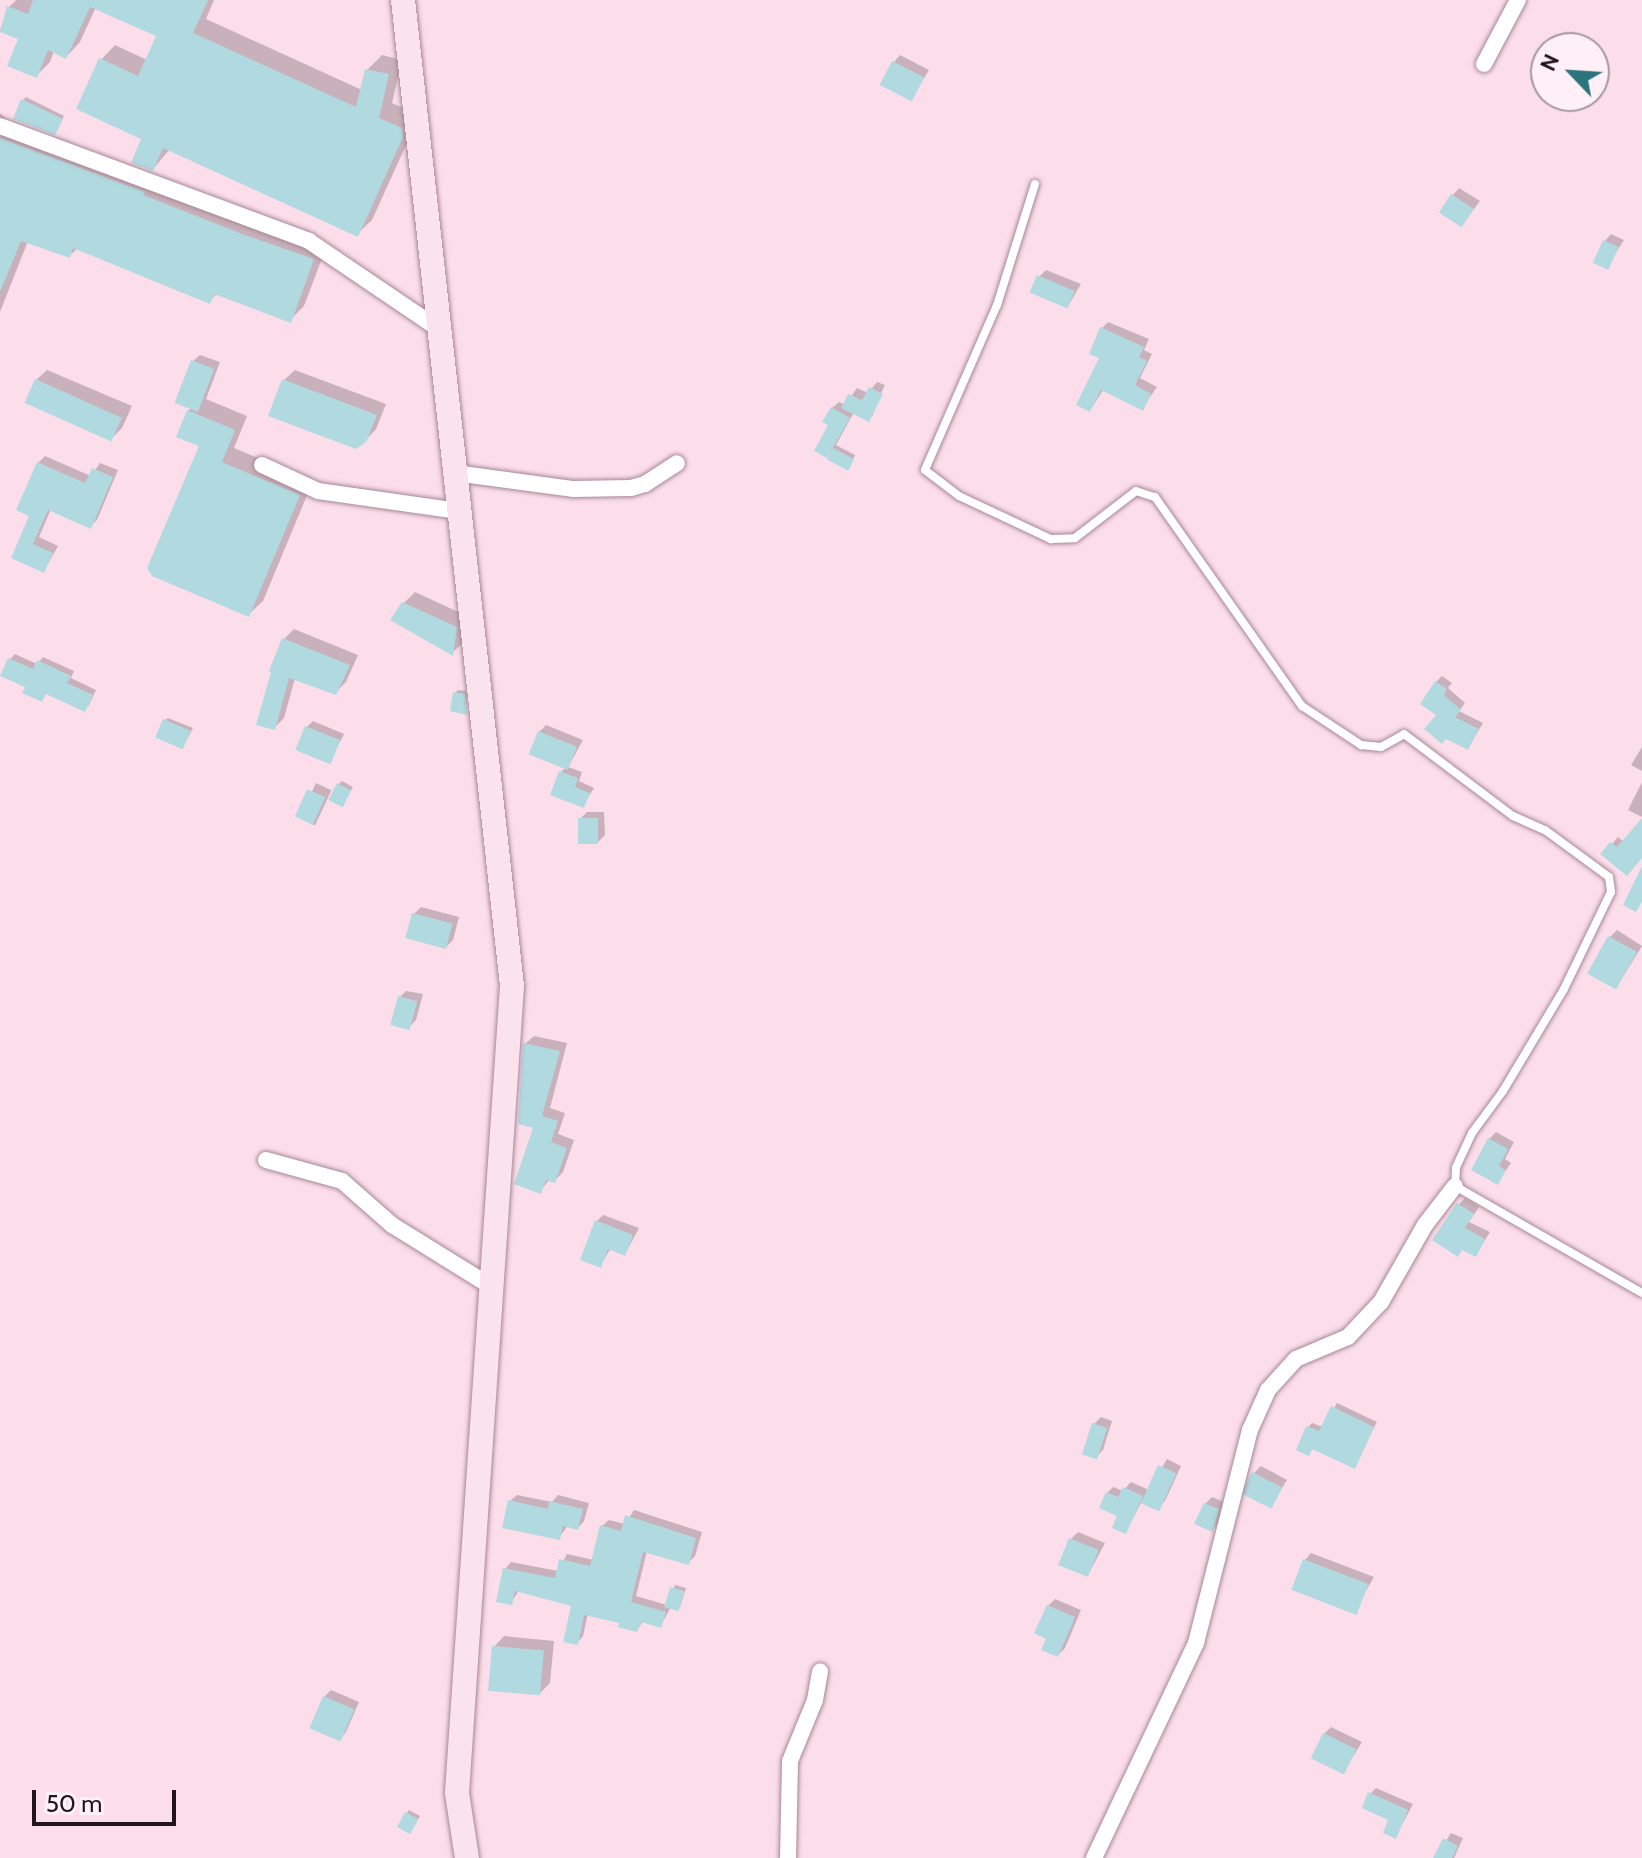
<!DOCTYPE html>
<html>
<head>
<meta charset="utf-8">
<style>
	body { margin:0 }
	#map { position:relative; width:1642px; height:1858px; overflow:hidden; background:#fbdeea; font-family:Cabin,sans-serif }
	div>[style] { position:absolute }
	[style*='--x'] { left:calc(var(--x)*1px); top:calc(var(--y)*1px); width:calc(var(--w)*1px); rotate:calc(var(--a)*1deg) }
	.shadow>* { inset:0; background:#0003; transform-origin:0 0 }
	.building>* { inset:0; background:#b0dae0; transform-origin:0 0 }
	.roads { filter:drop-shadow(0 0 2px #a88795) drop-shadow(0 0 2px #a88795) }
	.service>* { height:8px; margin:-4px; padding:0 4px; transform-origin:4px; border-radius:4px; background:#fff }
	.minor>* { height:16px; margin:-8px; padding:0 8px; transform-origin:8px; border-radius:8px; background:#fff }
	.secondary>* { height:24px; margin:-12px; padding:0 12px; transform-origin:12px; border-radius:12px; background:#fbe3ee }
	span { translate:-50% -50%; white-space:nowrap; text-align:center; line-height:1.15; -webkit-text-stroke:7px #fef0f6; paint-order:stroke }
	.north { position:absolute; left:1530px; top:32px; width:80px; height:80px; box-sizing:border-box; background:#fef0f6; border:2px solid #a6999e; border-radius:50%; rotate:295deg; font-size:22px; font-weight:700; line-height:32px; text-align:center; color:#22161b }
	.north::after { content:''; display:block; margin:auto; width:28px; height:36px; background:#2c747d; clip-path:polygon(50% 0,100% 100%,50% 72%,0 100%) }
	.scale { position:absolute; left:32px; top:1790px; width:144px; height:36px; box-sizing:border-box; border:4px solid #22161b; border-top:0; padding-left:10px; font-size:24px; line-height:28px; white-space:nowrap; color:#22161b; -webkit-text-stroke:6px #fef0f6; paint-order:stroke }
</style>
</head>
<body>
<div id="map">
	<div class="shadow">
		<i style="clip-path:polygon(16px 0,214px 0,206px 19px,362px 90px,367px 70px,382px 55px,402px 60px,392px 103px,416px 114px,417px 121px,372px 220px,357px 234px,170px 149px,153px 169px,144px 138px,101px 60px,115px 45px,147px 60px,158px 35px,96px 7px,80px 42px,66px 57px,54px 51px,50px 62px,36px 76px,20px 38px,0 30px,9px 7px)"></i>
		<i style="clip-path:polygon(900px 55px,929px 70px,912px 98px,894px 62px)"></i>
		<i style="clip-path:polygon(26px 97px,64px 116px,57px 129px,23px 100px)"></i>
		<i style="clip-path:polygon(0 113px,10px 123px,327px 245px,304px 306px,290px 320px,217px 293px,210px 301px,78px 248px,69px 256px,28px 241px,0 312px)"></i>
		<i style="clip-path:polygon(1459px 188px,1480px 201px,1462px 225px,1453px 195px)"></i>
		<i style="clip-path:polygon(1611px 234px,1624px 240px,1607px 267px,1605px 241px)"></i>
		<i style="clip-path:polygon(1046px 270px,1081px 284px,1068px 306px,1039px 277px)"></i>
		<i style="clip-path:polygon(1108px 322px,1149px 339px,1144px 350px,1152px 354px,1140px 378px,1157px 387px,1142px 408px,1104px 389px,1090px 410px,1102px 357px,1102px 328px)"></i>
		<i style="clip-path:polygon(200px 355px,220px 362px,206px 399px,247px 416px,234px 448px,313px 481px,263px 601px,249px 614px,188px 411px,193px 407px,193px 361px)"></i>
		<i style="clip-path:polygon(47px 370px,132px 406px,122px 428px,112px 438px,36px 380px)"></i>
		<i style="clip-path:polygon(295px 370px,386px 404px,376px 429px,365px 441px,284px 380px)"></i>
		<i style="clip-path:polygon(877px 382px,885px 385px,871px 414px,874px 414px,869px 419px,854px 412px,836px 445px,855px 455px,850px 466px,829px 460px,835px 449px,827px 456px,832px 408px,839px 402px,845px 405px,857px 388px,868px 393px)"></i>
		<i style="clip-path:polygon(45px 456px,91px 476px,100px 463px,118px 470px,97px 520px,90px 526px,51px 509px,39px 537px,58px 546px,44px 571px,14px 557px,32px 515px,38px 463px)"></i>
		<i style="clip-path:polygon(415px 592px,467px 616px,463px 643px,452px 653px,404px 603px)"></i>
		<i style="clip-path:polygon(294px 629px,358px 655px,346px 682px,336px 692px,295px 678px,284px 718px,274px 728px,284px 639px)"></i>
		<i style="clip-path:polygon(15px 654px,37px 664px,43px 657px,74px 671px,71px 678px,96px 690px,89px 705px,84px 709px,47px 692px,41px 699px,10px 659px)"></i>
		<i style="clip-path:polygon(1442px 676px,1452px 683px,1448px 688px,1465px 703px,1459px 711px,1483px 723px,1468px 748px,1446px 737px,1436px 682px)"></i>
		<i style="clip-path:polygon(458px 690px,467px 691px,466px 712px,455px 693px)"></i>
		<i style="clip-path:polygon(168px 718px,193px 728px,182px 749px,165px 720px)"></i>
		<i style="clip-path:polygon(313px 721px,344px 734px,330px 761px,307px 727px)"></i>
		<i style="clip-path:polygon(546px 725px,583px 740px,568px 767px,582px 772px,579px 781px,594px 788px,583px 805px,561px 772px,566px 767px,539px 732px)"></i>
		<i style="clip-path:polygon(1642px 747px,1642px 771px,1631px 765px)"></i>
		<i style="clip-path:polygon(342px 781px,353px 787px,342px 805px,339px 784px)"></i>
		<i style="clip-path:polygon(1642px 782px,1642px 817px,1628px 810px)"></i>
		<i style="left:316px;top:783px;width:17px;height:39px;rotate:25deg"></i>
		<i style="clip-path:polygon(587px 812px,604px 812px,605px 835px,598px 842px,580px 819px)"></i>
		<i style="clip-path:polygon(1642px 821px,1642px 856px,1603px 854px,1618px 837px,1624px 842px)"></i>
		<i style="clip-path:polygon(421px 907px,459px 917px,453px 940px,446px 947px,414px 914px)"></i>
		<i style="clip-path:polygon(1617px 930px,1642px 946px,1616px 988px,1610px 937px)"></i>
		<i style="clip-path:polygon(406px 991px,423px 994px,416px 1020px,409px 1027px,400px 997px)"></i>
		<i style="clip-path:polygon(534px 1036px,567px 1043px,550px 1108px,565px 1113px,558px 1134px,574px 1140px,563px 1172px,554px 1181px,550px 1179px,540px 1191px,525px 1044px)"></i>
		<i style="clip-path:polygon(1496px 1132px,1514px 1142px,1505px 1159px,1511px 1163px,1498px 1182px,1489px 1139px)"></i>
		<i style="clip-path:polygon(1465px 1198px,1479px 1207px,1469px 1222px,1490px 1232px,1476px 1255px,1463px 1249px,1457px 1255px,1459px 1204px)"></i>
		<i style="clip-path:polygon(603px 1215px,639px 1228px,625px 1254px,611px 1248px,600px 1266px,597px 1221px)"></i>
		<i style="clip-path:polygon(1337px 1403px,1377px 1422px,1354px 1466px,1314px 1448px,1309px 1453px,1308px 1427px,1312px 1423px,1323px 1427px)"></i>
		<i style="clip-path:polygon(1101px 1417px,1112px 1421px,1103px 1450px,1096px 1457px,1094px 1424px)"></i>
		<i style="clip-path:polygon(1167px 1459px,1181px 1466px,1165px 1501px,1158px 1508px,1142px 1501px,1126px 1531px,1107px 1493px,1113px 1487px,1123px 1491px,1131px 1482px,1149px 1490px)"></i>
		<i style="clip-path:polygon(1261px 1466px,1287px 1480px,1271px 1506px,1247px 1494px,1254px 1473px)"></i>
		<i style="clip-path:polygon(517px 1495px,552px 1502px,558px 1495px,589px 1503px,584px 1521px,578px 1528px,568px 1525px,559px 1538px,510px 1501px)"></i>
		<i style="clip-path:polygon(1212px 1497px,1224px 1502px,1219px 1523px,1212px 1530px,1205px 1504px)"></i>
		<i style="clip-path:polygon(634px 1510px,702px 1532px,695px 1556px,689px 1562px,647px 1551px,636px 1596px,667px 1605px,675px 1585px,686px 1588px,680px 1607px,671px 1607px,661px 1625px,644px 1620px,637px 1630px,622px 1621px,588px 1613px,583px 1636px,577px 1643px,573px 1604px,519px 1590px,511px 1603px,505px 1569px,511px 1562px,558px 1571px,567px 1554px,594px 1560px,602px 1526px,609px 1520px,625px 1524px)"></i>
		<i style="clip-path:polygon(1078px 1532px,1105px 1543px,1088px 1575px,1071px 1539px)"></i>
		<i style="clip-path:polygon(1311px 1553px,1374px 1577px,1354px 1611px,1305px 1560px)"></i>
		<i style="clip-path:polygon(1055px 1599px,1081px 1610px,1065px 1648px,1058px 1655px,1049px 1638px,1048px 1606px)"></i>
		<i style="clip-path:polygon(504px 1636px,554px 1641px,550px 1683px,539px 1694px,494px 1647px)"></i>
		<i style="clip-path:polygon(331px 1690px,359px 1702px,346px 1732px,340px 1739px,324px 1697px)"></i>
		<i style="clip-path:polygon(1331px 1727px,1362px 1742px,1344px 1771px,1324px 1734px)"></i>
		<i style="clip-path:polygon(1376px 1788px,1413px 1804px,1396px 1836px,1391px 1819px,1370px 1794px)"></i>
		<i style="clip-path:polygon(409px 1810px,420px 1816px,412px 1830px,407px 1813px)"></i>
		<i style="clip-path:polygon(1451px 1833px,1463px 1838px,1454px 1858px,1435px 1858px)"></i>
	</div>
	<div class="building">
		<i style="clip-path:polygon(33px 0,208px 0,193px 33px,356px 107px,365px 69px,389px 74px,379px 118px,402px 128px,403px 137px,358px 237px,163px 148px,153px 171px,131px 163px,141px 139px,76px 109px,99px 58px,138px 76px,156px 36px,90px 7px,66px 59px,48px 50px,37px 78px,7px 66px,18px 39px,0 32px,7px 6px,28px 14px)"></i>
		<i style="left:892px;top:61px;width:36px;height:27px;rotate:27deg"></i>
		<i style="clip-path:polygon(21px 99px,63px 119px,55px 135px,13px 119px)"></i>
		<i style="clip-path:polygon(0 138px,145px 192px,143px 195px,242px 234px,314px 259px,291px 323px,214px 294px,210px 304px,73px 248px,70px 258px,21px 241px,0 292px)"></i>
		<i style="left:1451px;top:194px;width:27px;height:22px;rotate:33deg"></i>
		<i style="left:1603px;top:240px;width:17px;height:25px;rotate:24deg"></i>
		<i style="left:1037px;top:275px;width:41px;height:19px;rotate:23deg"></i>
		<i style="clip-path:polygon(1100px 327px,1144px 347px,1139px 357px,1147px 361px,1135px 385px,1151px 394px,1143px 411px,1101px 390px,1090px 412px,1076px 405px,1099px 358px,1089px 354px)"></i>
		<i style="left:191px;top:360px;width:25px;height:46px;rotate:21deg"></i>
		<i style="left:35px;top:379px;width:95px;height:26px;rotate:24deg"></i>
		<i style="clip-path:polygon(282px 379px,377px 415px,366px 442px,356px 449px,268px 416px)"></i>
		<i style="clip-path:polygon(869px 387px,883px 394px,869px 422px,841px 408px,848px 394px,862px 400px)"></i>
		<i style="clip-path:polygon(831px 407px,850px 418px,827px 458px,814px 451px,828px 425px,822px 422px)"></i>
		<i style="clip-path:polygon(187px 410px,235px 430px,222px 462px,300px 495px,249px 617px,152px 576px,147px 568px,199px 446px,176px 437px)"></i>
		<i style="left:833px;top:448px;width:24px;height:13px;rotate:28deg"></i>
		<i style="clip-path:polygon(37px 462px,85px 483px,92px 468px,113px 477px,91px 529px,48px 510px,33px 544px,53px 553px,44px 573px,11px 558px,29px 516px,16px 510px)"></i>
		<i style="clip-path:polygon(402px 602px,457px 627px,453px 656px,390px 620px)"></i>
		<i style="clip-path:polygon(282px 638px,350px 665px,336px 695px,289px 678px,275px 730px,256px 725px,271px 672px,269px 671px)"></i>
		<i style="clip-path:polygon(8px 658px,33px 669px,37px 660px,71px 676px,67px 683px,93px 695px,85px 712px,46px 694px,42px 702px,22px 693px,25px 687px,0 676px)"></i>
		<i style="clip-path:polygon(1435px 681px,1447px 689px,1444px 695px,1461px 710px,1455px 717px,1479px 729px,1468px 750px,1446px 739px,1442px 744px,1424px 729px,1436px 715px,1420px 704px)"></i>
		<i style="clip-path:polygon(453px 692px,465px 694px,467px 715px,450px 711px)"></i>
		<i style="left:163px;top:719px;width:30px;height:20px;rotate:23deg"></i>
		<i style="left:305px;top:726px;width:38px;height:26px;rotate:22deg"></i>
		<i style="left:538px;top:731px;width:42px;height:25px;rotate:22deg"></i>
		<i style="clip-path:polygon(559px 771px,578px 778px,575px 787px,590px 793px,584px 808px,550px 795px)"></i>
		<i style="left:337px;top:783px;width:16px;height:19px;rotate:27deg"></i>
		<i style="left:307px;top:789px;width:20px;height:30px;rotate:24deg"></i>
		<i style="left:578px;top:818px;width:20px;height:26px"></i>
		<i style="clip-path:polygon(1642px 818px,1642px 858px,1627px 876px,1600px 854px,1610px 842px,1617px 847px)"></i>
		<i style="clip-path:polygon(1642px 866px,1642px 901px,1636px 912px,1623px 905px)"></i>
		<i style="left:412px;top:913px;width:42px;height:26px;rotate:15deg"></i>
		<i style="left:1608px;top:936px;width:33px;height:43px;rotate:29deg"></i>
		<i style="left:398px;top:996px;width:20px;height:30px;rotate:15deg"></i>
		<i style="clip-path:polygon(523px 1043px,560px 1051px,542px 1116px,558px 1121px,551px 1142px,567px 1148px,555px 1183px,546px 1180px,541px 1194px,514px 1184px,533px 1128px,518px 1124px)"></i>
		<i style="clip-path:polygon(1488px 1138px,1508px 1149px,1499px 1166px,1506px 1170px,1498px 1185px,1471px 1170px)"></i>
		<i style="clip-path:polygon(1457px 1203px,1474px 1214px,1465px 1228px,1485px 1239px,1476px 1257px,1462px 1250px,1458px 1257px,1432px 1240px)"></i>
		<i style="clip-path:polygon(595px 1220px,633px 1235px,625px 1256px,608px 1249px,601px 1268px,580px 1260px)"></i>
		<i style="clip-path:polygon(1331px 1406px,1374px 1427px,1355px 1469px,1312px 1449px,1309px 1456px,1296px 1450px,1306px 1426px,1319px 1431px)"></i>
		<i style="left:1092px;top:1423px;width:16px;height:33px;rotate:18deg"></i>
		<i style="left:1158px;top:1465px;width:20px;height:42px;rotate:24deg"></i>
		<i style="left:1252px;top:1472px;width:34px;height:24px;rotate:27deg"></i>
		<i style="clip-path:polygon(1123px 1487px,1143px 1496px,1126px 1534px,1112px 1528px,1117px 1516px,1099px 1508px,1106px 1492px,1118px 1497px)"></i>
		<i style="clip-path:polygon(508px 1500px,548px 1509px,549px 1501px,583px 1509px,578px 1530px,563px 1526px,560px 1540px,502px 1528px)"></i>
		<i style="clip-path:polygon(1204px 1503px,1219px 1509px,1213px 1532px,1194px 1524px)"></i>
		<i style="clip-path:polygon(625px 1515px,696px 1538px,689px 1565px,643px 1552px,631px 1602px,666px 1612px,661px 1628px,641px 1622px,637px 1632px,618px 1627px,619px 1623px,584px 1615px,578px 1645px,563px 1642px,571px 1606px,515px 1591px,512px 1605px,496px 1602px,503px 1568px,555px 1578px,559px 1559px,590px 1566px,600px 1525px,621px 1531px)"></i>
		<i style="left:1069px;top:1538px;width:32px;height:29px;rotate:22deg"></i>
		<i style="left:1303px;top:1559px;width:70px;height:33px;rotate:21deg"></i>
		<i style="left:670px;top:1587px;width:15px;height:21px;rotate:16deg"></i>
		<i style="clip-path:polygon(1047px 1605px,1075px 1617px,1058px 1657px,1041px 1650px,1046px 1639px,1034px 1633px)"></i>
		<i style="left:492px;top:1646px;width:52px;height:45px;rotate:5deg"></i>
		<i style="left:323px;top:1696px;width:34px;height:35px;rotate:23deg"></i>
		<i style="left:1323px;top:1733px;width:37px;height:28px;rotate:26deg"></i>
		<i style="clip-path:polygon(1368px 1792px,1408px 1810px,1396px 1839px,1383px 1833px,1388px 1820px,1362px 1808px)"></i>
		<i style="left:405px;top:1812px;width:15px;height:17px;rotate:28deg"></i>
		<i style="clip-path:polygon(1443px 1838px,1458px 1846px,1452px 1858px,1433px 1858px)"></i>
	</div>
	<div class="roads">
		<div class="service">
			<i style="--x:1035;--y:184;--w:127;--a:107.4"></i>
			<i style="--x:997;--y:305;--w:180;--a:113.6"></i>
			<i style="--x:925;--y:470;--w:43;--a:37.4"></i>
			<i style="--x:959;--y:496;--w:102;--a:25.1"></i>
			<i style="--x:1051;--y:539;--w:24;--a:-2"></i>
			<i style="--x:1075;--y:538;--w:77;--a:-37.6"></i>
			<i style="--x:1136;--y:491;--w:20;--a:18"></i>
			<i style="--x:1155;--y:497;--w:256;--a:54.9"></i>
			<i style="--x:1302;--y:706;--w:71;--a:33.5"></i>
			<i style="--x:1361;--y:745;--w:20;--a:6"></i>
			<i style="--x:1381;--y:747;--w:26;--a:-29"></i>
			<i style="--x:1404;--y:734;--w:136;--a:37"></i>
			<i style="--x:1513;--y:816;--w:35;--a:24"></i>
			<i style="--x:1545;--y:830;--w:79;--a:36.3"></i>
			<i style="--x:1609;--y:877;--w:15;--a:82"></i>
			<i style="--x:1611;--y:892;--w:108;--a:115.9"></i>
			<i style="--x:1564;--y:989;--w:119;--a:120.9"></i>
			<i style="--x:1503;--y:1091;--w:52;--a:126.4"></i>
			<i style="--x:1472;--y:1133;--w:38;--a:115"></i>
			<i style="--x:1456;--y:1168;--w:18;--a:93"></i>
			<i style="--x:1455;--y:1186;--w:215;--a:29.8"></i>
		</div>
		<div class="minor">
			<i style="--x:1484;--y:64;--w:72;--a:-62"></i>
			<i style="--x:0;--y:126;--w:330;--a:20.4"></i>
			<i style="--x:309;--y:241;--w:157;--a:34.1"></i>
			<i style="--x:262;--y:465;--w:62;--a:24.9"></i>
			<i style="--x:318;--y:491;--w:142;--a:8.1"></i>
			<i style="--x:455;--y:473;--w:120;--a:7.7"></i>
			<i style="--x:574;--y:489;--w:57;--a:-1"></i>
			<i style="--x:631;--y:488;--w:15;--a:-16"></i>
			<i style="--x:645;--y:484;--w:38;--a:-33"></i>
			<i style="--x:266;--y:1160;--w:79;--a:15.4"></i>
			<i style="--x:342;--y:1181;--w:67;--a:41.3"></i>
			<i style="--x:392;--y:1225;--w:118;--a:31.8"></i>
			<i style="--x:788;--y:1858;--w:97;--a:-88.8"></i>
			<i style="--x:790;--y:1761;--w:66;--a:-67.7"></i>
			<i style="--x:815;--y:1700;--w:29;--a:-80"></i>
			<i style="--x:1094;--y:1858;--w:238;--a:-64.6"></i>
			<i style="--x:1196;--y:1643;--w:220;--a:-75.8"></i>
			<i style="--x:1250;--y:1430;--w:44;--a:-65.8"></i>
			<i style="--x:1268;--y:1390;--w:42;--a:-47.9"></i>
			<i style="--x:1296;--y:1359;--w:56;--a:-22.9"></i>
			<i style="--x:1348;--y:1337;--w:48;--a:-46.7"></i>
			<i style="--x:1381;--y:1302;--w:89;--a:-60.3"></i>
			<i style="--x:1425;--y:1225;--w:49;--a:-52.4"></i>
		</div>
		<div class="secondary">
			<i style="--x:403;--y:0;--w:992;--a:83.69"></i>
			<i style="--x:512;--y:986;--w:809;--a:93.9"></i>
			<i style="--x:457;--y:1793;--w:66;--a:81.3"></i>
		</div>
	</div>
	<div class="north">N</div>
	<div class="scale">50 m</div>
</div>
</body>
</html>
